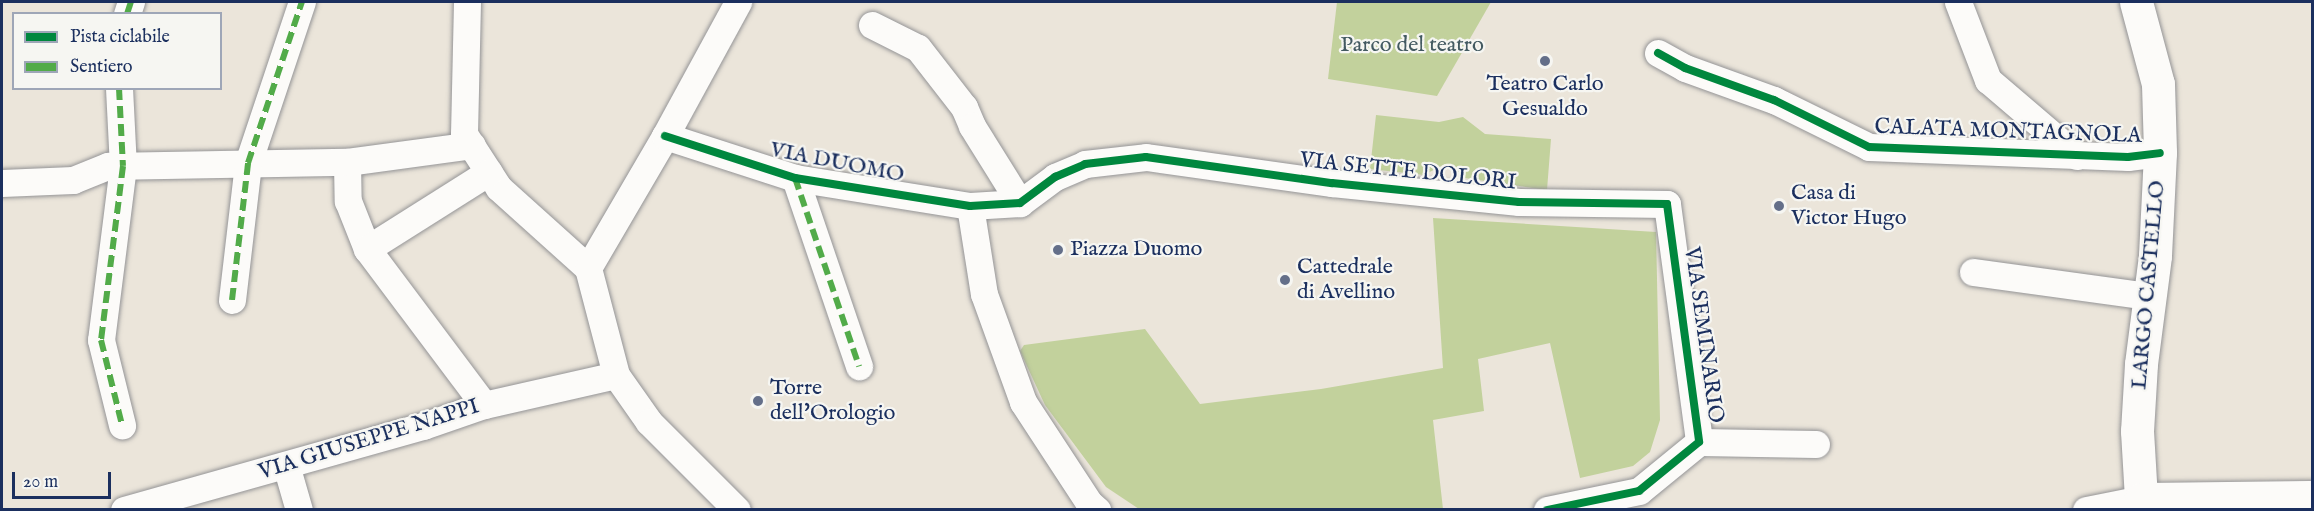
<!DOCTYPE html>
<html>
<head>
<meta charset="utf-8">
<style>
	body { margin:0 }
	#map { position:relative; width:2314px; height:511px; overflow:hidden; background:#ebe5da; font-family:"IM FELL English",serif }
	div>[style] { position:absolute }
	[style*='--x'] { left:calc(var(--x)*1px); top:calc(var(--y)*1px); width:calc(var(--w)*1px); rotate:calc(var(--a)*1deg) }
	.green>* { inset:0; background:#c2d19c }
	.roads { filter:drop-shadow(0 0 2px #949496) drop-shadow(0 0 2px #949496) }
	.street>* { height:27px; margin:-13.5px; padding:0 13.5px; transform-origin:13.5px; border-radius:13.5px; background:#fcfbf9 }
	.secondary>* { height:33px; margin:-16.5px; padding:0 16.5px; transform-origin:16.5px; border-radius:16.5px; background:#fcfbf9 }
	.quiet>* { height:6px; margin-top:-3px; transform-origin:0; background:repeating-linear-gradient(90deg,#52ab49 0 12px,transparent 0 18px) }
	.cycleway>* { height:8px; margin:-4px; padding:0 4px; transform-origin:4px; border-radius:4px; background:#00873e }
	.dots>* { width:16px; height:16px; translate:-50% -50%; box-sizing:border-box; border:3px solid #f6f6f2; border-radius:50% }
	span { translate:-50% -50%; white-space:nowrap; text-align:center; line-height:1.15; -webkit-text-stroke:4.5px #f6f6f2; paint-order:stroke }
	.park-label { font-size:22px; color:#435a61 }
	.poi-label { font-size:22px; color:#1b2f5e }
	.left { translate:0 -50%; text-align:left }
	.street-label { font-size:22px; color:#1b2f5e }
	.frame { position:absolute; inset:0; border:3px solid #1b2f5e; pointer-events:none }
	.legend { position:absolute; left:12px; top:12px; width:210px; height:78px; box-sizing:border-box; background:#f6f6f2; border:2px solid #9ea6b7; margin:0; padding:8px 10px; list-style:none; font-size:18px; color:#1b2f5e }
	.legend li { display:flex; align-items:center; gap:12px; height:30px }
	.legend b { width:30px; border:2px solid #9ea6b7 }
	.scale { position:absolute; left:12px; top:472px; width:99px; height:27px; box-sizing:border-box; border:3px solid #1b2f5e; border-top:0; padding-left:8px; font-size:18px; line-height:21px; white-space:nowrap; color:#1b2f5e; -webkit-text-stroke:4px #f6f6f2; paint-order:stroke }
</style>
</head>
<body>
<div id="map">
	<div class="green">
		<i style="clip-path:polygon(1337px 2px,1491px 2px,1437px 96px,1328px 79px)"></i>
		<i style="clip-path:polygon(1376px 115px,1439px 122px,1463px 117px,1485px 134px,1551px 139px,1547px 190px,1458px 177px,1445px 164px,1424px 175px,1370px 169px)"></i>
		<i style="clip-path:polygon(1433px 218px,1656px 232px,1660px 420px,1650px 452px,1633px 466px,1580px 478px,1550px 343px,1478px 359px,1484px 411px,1433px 420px,1443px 509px,1139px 509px,1106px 487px,1045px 405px,1020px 351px,1024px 345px,1145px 329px,1200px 404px,1321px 389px,1443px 368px)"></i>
	</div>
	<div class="roads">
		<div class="street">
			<i style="--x:467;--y:2;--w:132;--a:91.3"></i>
			<i style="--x:464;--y:134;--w:64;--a:57.1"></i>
			<i style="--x:499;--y:188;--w:120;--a:42"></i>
			<i style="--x:1958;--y:2;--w:84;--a:69"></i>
			<i style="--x:1988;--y:80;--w:117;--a:40.5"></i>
			<i style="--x:127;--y:14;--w:13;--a:-72"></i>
			<i style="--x:872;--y:25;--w:51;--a:26.6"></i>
			<i style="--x:918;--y:48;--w:75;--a:52.1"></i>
			<i style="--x:964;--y:107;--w:21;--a:67"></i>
			<i style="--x:972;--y:126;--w:91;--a:58.1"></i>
			<i style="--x:1658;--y:53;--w:31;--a:29"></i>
			<i style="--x:1685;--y:68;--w:95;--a:19.8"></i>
			<i style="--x:1774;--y:100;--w:106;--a:26.3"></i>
			<i style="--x:1869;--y:147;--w:259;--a:2.2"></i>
			<i style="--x:2128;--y:157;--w:32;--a:-7"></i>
			<i style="--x:119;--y:88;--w:78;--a:87.1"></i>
			<i style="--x:123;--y:166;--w:175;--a:97.2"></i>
			<i style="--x:101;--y:340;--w:88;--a:76.1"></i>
			<i style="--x:665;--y:136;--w:137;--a:17.9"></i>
			<i style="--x:795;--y:178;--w:177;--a:9.1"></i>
			<i style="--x:970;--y:206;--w:50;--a:-3.4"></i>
			<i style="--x:1020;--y:203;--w:44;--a:-36.6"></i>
			<i style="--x:1055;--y:177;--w:33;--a:-23"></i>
			<i style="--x:1085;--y:164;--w:61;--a:-6.5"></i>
			<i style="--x:1146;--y:157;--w:188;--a:8"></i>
			<i style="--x:1332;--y:183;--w:188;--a:5.8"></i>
			<i style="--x:1519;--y:202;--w:148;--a:0.8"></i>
			<i style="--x:1667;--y:204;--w:240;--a:82.3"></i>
			<i style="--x:1699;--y:442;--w:77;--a:140.8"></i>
			<i style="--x:1639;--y:491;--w:94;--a:168.3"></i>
			<i style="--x:347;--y:162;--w:39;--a:89"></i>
			<i style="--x:348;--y:201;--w:52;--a:68.4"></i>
			<i style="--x:367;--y:249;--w:195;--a:53.1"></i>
			<i style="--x:795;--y:178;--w:199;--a:71.2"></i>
			<i style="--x:2;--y:183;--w:71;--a:-2.4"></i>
			<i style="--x:73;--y:180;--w:38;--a:-22"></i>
			<i style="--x:108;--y:166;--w:239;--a:-1"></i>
			<i style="--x:347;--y:162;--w:126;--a:-7.7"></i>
			<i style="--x:970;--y:206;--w:89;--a:81"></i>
			<i style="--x:984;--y:294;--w:115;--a:70.1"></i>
			<i style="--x:1023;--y:402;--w:121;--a:56.8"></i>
			<i style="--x:1089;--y:503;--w:11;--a:41"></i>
			<i style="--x:367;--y:249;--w:144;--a:-32.3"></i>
			<i style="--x:588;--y:268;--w:153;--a:-59.7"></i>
			<i style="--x:665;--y:136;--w:153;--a:-61.4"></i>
			<i style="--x:588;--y:268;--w:111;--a:75.3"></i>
			<i style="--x:616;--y:375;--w:57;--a:54.9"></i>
			<i style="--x:649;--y:422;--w:124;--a:45"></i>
			<i style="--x:1973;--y:272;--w:177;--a:7.8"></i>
			<i style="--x:232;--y:300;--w:138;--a:-83.3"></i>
			<i style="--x:248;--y:163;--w:170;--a:-71.5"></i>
			<i style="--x:1699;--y:442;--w:117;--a:1"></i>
			<i style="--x:286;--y:465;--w:47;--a:73.9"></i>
			<i style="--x:124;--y:510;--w:311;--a:-15.7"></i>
			<i style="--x:423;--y:426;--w:65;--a:-19"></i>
			<i style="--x:484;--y:405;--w:135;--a:-12.8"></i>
			<i style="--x:2086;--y:510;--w:56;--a:-11.3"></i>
		</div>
		<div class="secondary">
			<i style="--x:2136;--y:2;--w:85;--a:75"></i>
			<i style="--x:2158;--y:84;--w:69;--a:88.3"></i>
			<i style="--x:2160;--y:153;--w:103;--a:92.8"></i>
			<i style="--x:2155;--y:256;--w:109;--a:97.4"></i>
			<i style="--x:2141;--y:364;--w:67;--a:93.4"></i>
			<i style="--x:2137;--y:431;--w:68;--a:86.6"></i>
			<i style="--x:2141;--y:499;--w:171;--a:-0.7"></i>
		</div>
	</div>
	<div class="quiet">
		<i style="--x:127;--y:14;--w:13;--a:-72"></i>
		<i style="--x:119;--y:88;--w:78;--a:87.1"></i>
		<i style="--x:123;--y:166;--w:175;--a:97.2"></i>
		<i style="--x:101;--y:340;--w:88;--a:76.1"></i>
		<i style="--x:795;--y:178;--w:199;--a:71.2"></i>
		<i style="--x:232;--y:300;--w:138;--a:-83.3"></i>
		<i style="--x:248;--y:163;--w:170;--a:-71.5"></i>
	</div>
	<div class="cycleway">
		<i style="--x:1658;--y:53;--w:31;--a:29"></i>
		<i style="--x:1685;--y:68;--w:95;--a:19.8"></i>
		<i style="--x:1774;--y:100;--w:106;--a:26.3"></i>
		<i style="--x:1869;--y:147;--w:259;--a:2.2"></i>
		<i style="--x:2128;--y:157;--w:32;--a:-7"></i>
		<i style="--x:665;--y:136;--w:137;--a:17.9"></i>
		<i style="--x:795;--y:178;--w:177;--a:9.1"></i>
		<i style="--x:970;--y:206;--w:50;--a:-3.4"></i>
		<i style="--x:1020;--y:203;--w:44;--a:-36.6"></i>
		<i style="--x:1055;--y:177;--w:33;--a:-23"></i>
		<i style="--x:1085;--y:164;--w:61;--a:-6.5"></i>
		<i style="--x:1146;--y:157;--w:188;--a:8"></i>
		<i style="--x:1332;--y:183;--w:188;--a:5.8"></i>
		<i style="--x:1519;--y:202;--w:148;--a:0.8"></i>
		<i style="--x:1667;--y:204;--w:240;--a:82.3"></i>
		<i style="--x:1699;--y:442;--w:77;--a:140.8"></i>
		<i style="--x:1639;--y:491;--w:94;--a:168.3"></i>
	</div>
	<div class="dots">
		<i style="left:1545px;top:61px;background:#646f89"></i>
		<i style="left:1779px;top:206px;background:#646f89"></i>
		<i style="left:1058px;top:250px;background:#646f89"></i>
		<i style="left:1285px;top:280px;background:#646f89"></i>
		<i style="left:758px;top:401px;background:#646f89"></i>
	</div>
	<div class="park-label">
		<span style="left:1412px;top:46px">Parco del teatro</span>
	</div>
	<div class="poi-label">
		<span style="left:1545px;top:97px">Teatro Carlo<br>Gesualdo</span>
		<span class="left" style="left:1791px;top:206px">Casa di<br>Victor Hugo</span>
		<span class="left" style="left:1070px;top:250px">Piazza Duomo</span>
		<span class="left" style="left:1297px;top:280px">Cattedrale<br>di Avellino</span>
		<span class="left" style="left:770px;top:401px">Torre<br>dell'Orologio</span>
	</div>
	<div class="street-label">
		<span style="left:2008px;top:132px;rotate:2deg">CALATA MONTAGNOLA</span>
		<span style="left:837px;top:163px;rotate:11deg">VIA DUOMO</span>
		<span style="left:1408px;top:172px;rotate:6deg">VIA SETTE DOLORI</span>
		<span style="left:2149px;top:285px;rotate:-85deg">LARGO CASTELLO</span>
		<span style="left:1703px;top:335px;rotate:82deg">VIA SEMINARIO</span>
		<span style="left:369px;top:440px;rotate:-17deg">VIA GIUSEPPE NAPPI</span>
	</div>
	<div class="frame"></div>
	<ul class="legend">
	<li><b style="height:8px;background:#00873e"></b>Pista ciclabile</li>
	<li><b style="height:8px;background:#52ab49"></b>Sentiero</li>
	</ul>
	<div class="scale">20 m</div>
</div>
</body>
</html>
